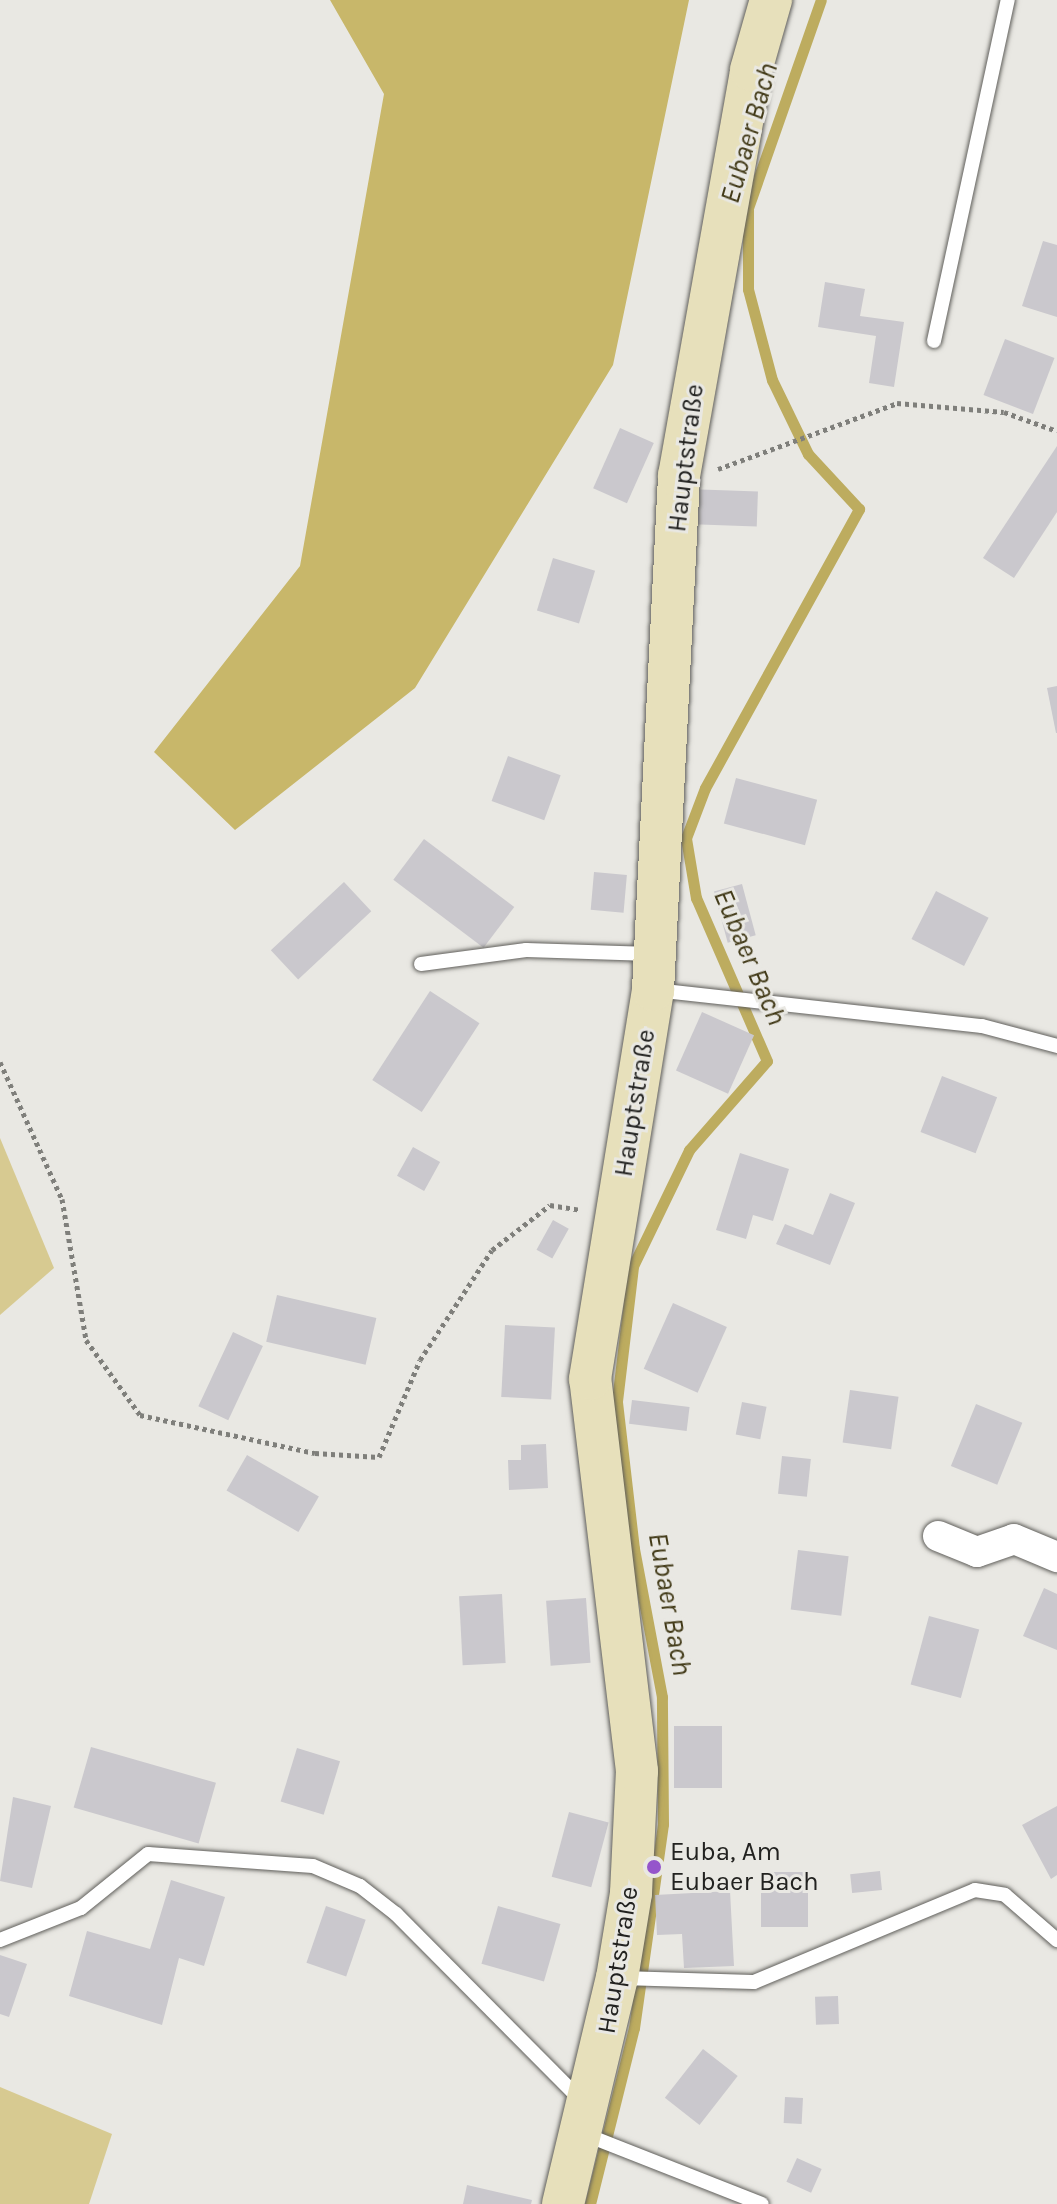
<!DOCTYPE html>
<html>
<head>
<meta charset="utf-8">
<style>
	body { margin:0 }
	#map { position:relative; width:1057px; height:2204px; overflow:hidden; background:#e9e8e3; font-family:Karla,sans-serif }
	div>[style] { position:absolute }
	[style*='--x'] { left:calc(var(--x)*1px); top:calc(var(--y)*1px); width:calc(var(--w)*1px); rotate:calc(var(--a)*1deg) }
	.green>* { inset:0; background:#d7ca91 }
	.forest>* { inset:0; background:#c8b76a }
	.stream>* { height:11px; margin:-5.5px; padding:0 5.5px; transform-origin:5.5px; border-radius:5.5px; background:#bdac5f }
	.building>* { inset:0; background:#cac8cd; transform-origin:0 0 }
	.path>* { height:5px; margin-top:-2.5px; transform-origin:0; background:repeating-linear-gradient(90deg,#7f7f7b 0 4px,transparent 0 8px) }
	.roads { filter:drop-shadow(0 0 2px #605f5b) drop-shadow(0 0 2px #605f5b) }
	.lane>* { height:14px; margin:-7px; padding:0 7px; transform-origin:7px; border-radius:7px; background:#fff }
	.street>* { height:30px; margin:-15px; padding:0 15px; transform-origin:15px; border-radius:15px; background:#fff }
	.secondary>* { height:42px; margin:-21px; padding:0 21px; transform-origin:21px; border-radius:21px; background:#e7e0bb }
	.dots>* { width:22px; height:22px; translate:-50% -50%; box-sizing:border-box; border:4px solid #e9e8e3; border-radius:50% }
	span { translate:-50% -50%; white-space:nowrap; text-align:center; line-height:1.15; -webkit-text-stroke:6px #e9e8e3; paint-order:stroke }
	.street-label { font-size:26px; color:#222220 }
	.poi-label { font-size:26px; color:#222220 }
	.left { translate:0 -50%; text-align:left }
	.water-label { font-size:28px; color:#423a18; font-style:italic }
</style>
</head>
<body>
<div id="map">
	<div class="green">
		<i style="clip-path:polygon(0 1138px,54px 1268px,0 1315px)"></i>
		<i style="clip-path:polygon(0 2087px,112px 2134px,89px 2204px,0 2204px)"></i>
	</div>
	<div class="forest">
		<i style="clip-path:polygon(330px 0,689px 0,613px 365px,415px 688px,235px 830px,154px 752px,300px 566px,384px 94px)"></i>
	</div>
	<div class="stream">
		<i style="--x:590;--y:2204;--w:181;--a:-76"></i>
		<i style="--x:634;--y:2028;--w:206;--a:-81.9"></i>
		<i style="--x:663;--y:1824;--w:127;--a:-90.5"></i>
		<i style="--x:662;--y:1697;--w:151;--a:-100.7"></i>
		<i style="--x:634;--y:1549;--w:149;--a:-96.6"></i>
		<i style="--x:617;--y:1401;--w:136;--a:-83.2"></i>
		<i style="--x:633;--y:1266;--w:129;--a:-64.2"></i>
		<i style="--x:689;--y:1150;--w:118;--a:-48.8"></i>
		<i style="--x:767;--y:1061;--w:178;--a:-113.5"></i>
		<i style="--x:696;--y:898;--w:61;--a:-99.5"></i>
		<i style="--x:686;--y:838;--w:53;--a:-69.2"></i>
		<i style="--x:705;--y:788;--w:319;--a:-61.1"></i>
		<i style="--x:859;--y:509;--w:75;--a:-132.8"></i>
		<i style="--x:808;--y:454;--w:82;--a:-115.9"></i>
		<i style="--x:772;--y:380;--w:94;--a:-104.8"></i>
		<i style="--x:748;--y:289;--w:81;--a:-90"></i>
		<i style="--x:748;--y:208;--w:220;--a:-70.7"></i>
	</div>
	<div class="building">
		<i style="clip-path:polygon(1043px 241px,1057px 245px,1057px 317px,1022px 306px)"></i>
		<i style="clip-path:polygon(825px 282px,865px 289px,860px 316px,904px 322px,894px 387px,869px 383px,876px 336px,818px 327px)"></i>
		<i style="left:1005px;top:339px;width:53px;height:60px;rotate:21deg"></i>
		<i style="left:620px;top:428px;width:37px;height:66px;rotate:24deg"></i>
		<i style="clip-path:polygon(1057px 446px,1057px 512px,1014px 578px,983px 558px)"></i>
		<i style="left:687px;top:489px;width:71px;height:35px;rotate:2deg"></i>
		<i style="left:553px;top:558px;width:44px;height:55px;rotate:17deg"></i>
		<i style="clip-path:polygon(1057px 686px,1057px 733px,1056px 733px,1047px 688px)"></i>
		<i style="left:508px;top:756px;width:56px;height:48px;rotate:20deg"></i>
		<i style="left:736px;top:778px;width:84px;height:47px;rotate:15deg"></i>
		<i style="left:424px;top:839px;width:113px;height:51px;rotate:37deg"></i>
		<i style="left:594px;top:872px;width:33px;height:38px;rotate:5deg"></i>
		<i style="left:344px;top:882px;width:40px;height:100px;rotate:47deg"></i>
		<i style="left:742px;top:884px;width:53px;height:29px;rotate:75deg"></i>
		<i style="left:936px;top:891px;width:59px;height:54px;rotate:27deg"></i>
		<i style="left:430px;top:991px;width:59px;height:106px;rotate:33deg"></i>
		<i style="left:702px;top:1012px;width:57px;height:64px;rotate:24deg"></i>
		<i style="left:942px;top:1076px;width:59px;height:60px;rotate:21deg"></i>
		<i style="left:413px;top:1147px;width:31px;height:33px;rotate:29deg"></i>
		<i style="clip-path:polygon(740px 1153px,789px 1169px,773px 1221px,753px 1215px,746px 1239px,716px 1230px)"></i>
		<i style="clip-path:polygon(830px 1193px,855px 1203px,830px 1265px,776px 1244px,785px 1224px,813px 1235px)"></i>
		<i style="left:553px;top:1220px;width:18px;height:34px;rotate:29deg"></i>
		<i style="left:277px;top:1295px;width:102px;height:48px;rotate:13deg"></i>
		<i style="left:673px;top:1303px;width:59px;height:72px;rotate:24deg"></i>
		<i style="left:505px;top:1325px;width:50px;height:72px;rotate:3deg"></i>
		<i style="left:233px;top:1332px;width:33px;height:82px;rotate:25deg"></i>
		<i style="left:850px;top:1390px;width:49px;height:53px;rotate:8deg"></i>
		<i style="left:632px;top:1400px;width:58px;height:24px;rotate:7deg"></i>
		<i style="left:742px;top:1402px;width:25px;height:33px;rotate:11deg"></i>
		<i style="left:976px;top:1404px;width:50px;height:67px;rotate:22deg"></i>
		<i style="clip-path:polygon(546px 1444px,548px 1488px,509px 1490px,508px 1460px,521px 1460px,521px 1445px)"></i>
		<i style="left:247px;top:1455px;width:83px;height:41px;rotate:30deg"></i>
		<i style="left:782px;top:1456px;width:29px;height:38px;rotate:6deg"></i>
		<i style="left:798px;top:1550px;width:51px;height:60px;rotate:7deg"></i>
		<i style="clip-path:polygon(1044px 1588px,1057px 1594px,1057px 1650px,1023px 1636px)"></i>
		<i style="left:502px;top:1594px;width:69px;height:43px;rotate:87deg"></i>
		<i style="left:586px;top:1598px;width:65px;height:40px;rotate:86deg"></i>
		<i style="left:929px;top:1616px;width:52px;height:71px;rotate:15deg"></i>
		<i style="left:674px;top:1726px;width:48px;height:62px"></i>
		<i style="left:91px;top:1747px;width:130px;height:63px;rotate:16deg"></i>
		<i style="left:297px;top:1748px;width:45px;height:56px;rotate:17deg"></i>
		<i style="clip-path:polygon(13px 1797px,51px 1806px,32px 1888px,0 1881px)"></i>
		<i style="clip-path:polygon(1057px 1806px,1057px 1875px,1051px 1879px,1022px 1825px)"></i>
		<i style="left:569px;top:1812px;width:41px;height:67px;rotate:15deg"></i>
		<i style="left:880px;top:1871px;width:19px;height:30px;rotate:84deg"></i>
		<i style="left:761px;top:1872px;width:47px;height:55px"></i>
		<i style="clip-path:polygon(171px 1880px,225px 1897px,204px 1966px,179px 1958px,162px 2025px,69px 1996px,87px 1931px,150px 1949px)"></i>
		<i style="clip-path:polygon(730px 1891px,734px 1966px,684px 1968px,682px 1934px,657px 1935px,655px 1895px)"></i>
		<i style="left:326px;top:1906px;width:42px;height:60px;rotate:19deg"></i>
		<i style="left:498px;top:1906px;width:65px;height:60px;rotate:16deg"></i>
		<i style="clip-path:polygon(0 1955px,27px 1964px,9px 2017px,0 2014px)"></i>
		<i style="left:838px;top:1996px;width:28px;height:23px;rotate:88deg"></i>
		<i style="left:703px;top:2049px;width:44px;height:62px;rotate:38deg"></i>
		<i style="left:785px;top:2097px;width:18px;height:26px;rotate:3deg"></i>
		<i style="left:797px;top:2158px;width:27px;height:26px;rotate:24deg"></i>
		<i style="clip-path:polygon(467px 2185px,532px 2200px,531px 2204px,463px 2204px)"></i>
	</div>
	<div class="path">
		<i style="--x:718;--y:469;--w:191;--a:-20.2"></i>
		<i style="--x:897;--y:403;--w:107;--a:4.8"></i>
		<i style="--x:1004;--y:412;--w:56;--a:19.7"></i>
		<i style="--x:0;--y:1062;--w:150;--a:65.7"></i>
		<i style="--x:62;--y:1199;--w:143;--a:80.3"></i>
		<i style="--x:86;--y:1340;--w:92;--a:54.2"></i>
		<i style="--x:140;--y:1415;--w:179;--a:12.3"></i>
		<i style="--x:315;--y:1453;--w:64;--a:3.6"></i>
		<i style="--x:379;--y:1457;--w:105;--a:-67.1"></i>
		<i style="--x:420;--y:1360;--w:131;--a:-56.8"></i>
		<i style="--x:492;--y:1250;--w:73;--a:-37.8"></i>
		<i style="--x:550;--y:1205;--w:31;--a:9"></i>
	</div>
	<div class="roads">
		<div class="lane">
			<i style="--x:934;--y:341;--w:349;--a:-77.8"></i>
			<i style="--x:421;--y:964;--w:106;--a:-7.6"></i>
			<i style="--x:526;--y:950;--w:125;--a:1.8"></i>
			<i style="--x:655;--y:990;--w:329;--a:6.3"></i>
			<i style="--x:982;--y:1026;--w:78;--a:14.9"></i>
			<i style="--x:0;--y:1940;--w:87;--a:-21.6"></i>
			<i style="--x:81;--y:1908;--w:86;--a:-38.9"></i>
			<i style="--x:148;--y:1854;--w:165;--a:4.2"></i>
			<i style="--x:313;--y:1866;--w:51;--a:23.1"></i>
			<i style="--x:360;--y:1886;--w:46;--a:37.9"></i>
			<i style="--x:396;--y:1914;--w:264;--a:45.2"></i>
			<i style="--x:621;--y:1978;--w:133;--a:1.7"></i>
			<i style="--x:754;--y:1982;--w:239;--a:-22.6"></i>
			<i style="--x:975;--y:1890;--w:30;--a:9"></i>
			<i style="--x:1005;--y:1895;--w:69;--a:40.9"></i>
			<i style="--x:584;--y:2134;--w:191;--a:21.5"></i>
		</div>
		<div class="street">
			<i style="--x:938;--y:1536;--w:42;--a:22.3"></i>
			<i style="--x:977;--y:1552;--w:39;--a:-19"></i>
			<i style="--x:1014;--y:1539;--w:47;--a:22.7"></i>
		</div>
		<div class="secondary">
			<i style="--x:563;--y:2204;--w:232;--a:-76.6"></i>
			<i style="--x:617;--y:1978;--w:86;--a:-80.6"></i>
			<i style="--x:631;--y:1893;--w:122;--a:-87.2"></i>
			<i style="--x:637;--y:1771;--w:395;--a:-96.8"></i>
			<i style="--x:590;--y:1379;--w:394;--a:-80.8"></i>
			<i style="--x:653;--y:990;--w:515;--a:-87.1"></i>
			<i style="--x:679;--y:476;--w:412;--a:-79.9"></i>
			<i style="--x:751;--y:70;--w:73;--a:-74.1"></i>
		</div>
	</div>
	<div class="dots">
		<i style="left:654px;top:1867px;background:#9555cb"></i>
	</div>
	<div class="street-label">
		<span style="left:686px;top:458px;rotate:-83deg">Hauptstraße</span>
		<span style="left:635px;top:1103px;rotate:-81deg">Hauptstraße</span>
		<span style="left:618px;top:1960px;rotate:-81deg">Hauptstraße</span>
	</div>
	<div class="poi-label">
		<span class="left" style="left:670px;top:1867px">Euba, Am<br>Eubaer Bach</span>
	</div>
	<div class="water-label">
		<span style="left:749px;top:133px;rotate:-74deg">Eubaer Bach</span>
		<span style="left:750px;top:957px;rotate:67deg">Eubaer Bach</span>
		<span style="left:670px;top:1604px;rotate:80deg">Eubaer Bach</span>
	</div>
</div>
</body>
</html>
